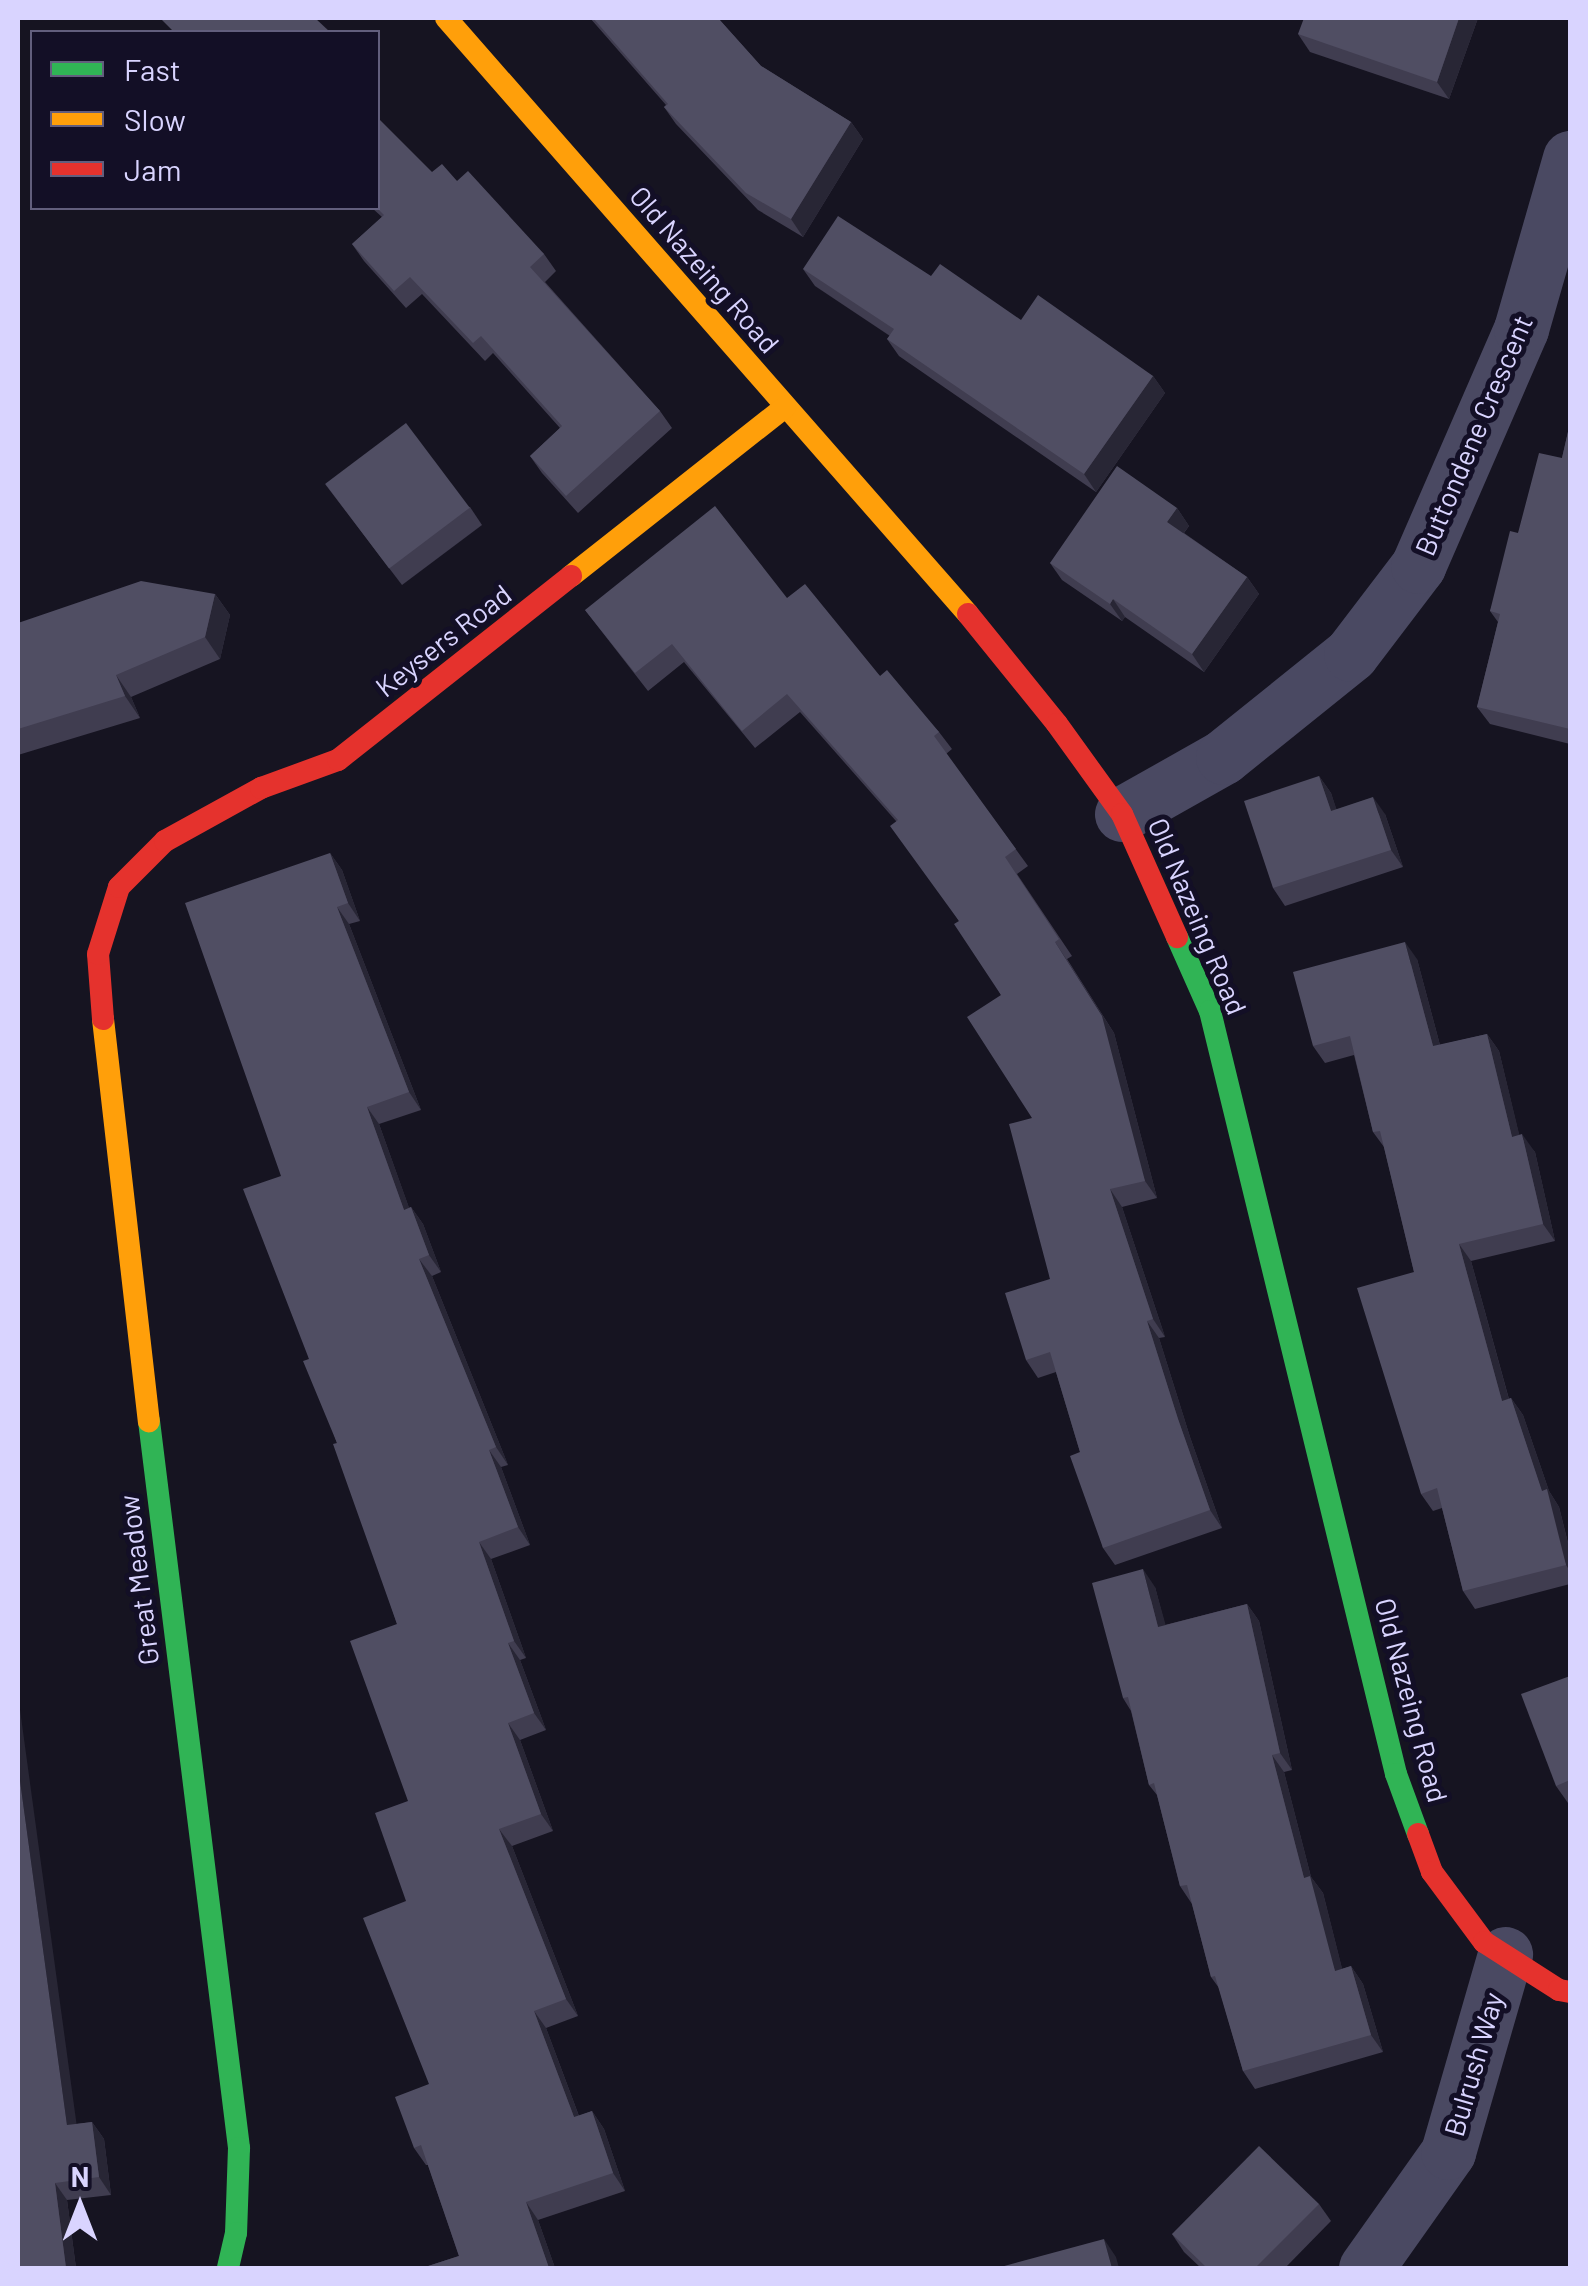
<!DOCTYPE html>
<html>
<head>
<meta charset="utf-8">
<style>
	body { margin:0 }
	#map { position:relative; width:1588px; height:2286px; overflow:hidden; background:#161421; font-family:Barlow,sans-serif }
	div>[style] { position:absolute }
	[style*='--x'] { left:calc(var(--x)*1px); top:calc(var(--y)*1px); width:calc(var(--w)*1px); rotate:calc(var(--a)*1deg) }
	.street>* { height:55px; margin:-27.5px; padding:0 27.5px; transform-origin:27.5px; border-radius:27.5px; background:#4a4962 }
	.fast>* { height:22px; margin:-11px; padding:0 11px; transform-origin:11px; border-radius:11px; background:#30b455 }
	.slow>* { height:22px; margin:-11px; padding:0 11px; transform-origin:11px; border-radius:11px; background:#ff9f0a }
	.jam>* { height:22px; margin:-11px; padding:0 11px; transform-origin:11px; border-radius:11px; background:#e5322d }
	.wall>* { inset:0; background:#403d50 }
	.shaded-wall>* { inset:0; background:#282635 }
	.building>* { inset:0; background:#504e63; transform-origin:0 0 }
	span { translate:-50% -50%; white-space:nowrap; text-align:center; line-height:1.15; -webkit-text-stroke:10px #130f26; paint-order:stroke }
	.street-label { font-size:28px; color:#d9d4ff }
	.frame { position:absolute; inset:0; border:20px solid #d9d4ff; pointer-events:none }
	.legend { position:absolute; left:30px; top:30px; width:350px; height:180px; box-sizing:border-box; background:#130f26; border:2px solid #625e7d; margin:0; padding:12px 18px; list-style:none; font-size:30px; color:#d9d4ff }
	.legend li { display:flex; align-items:center; gap:20px; height:50px }
	.legend b { width:50px; border:2px solid #625e7d }
	.north { position:absolute; left:30px; top:2156px; width:100px; height:100px; -webkit-text-stroke:8px #130f26; paint-order:stroke; rotate:0deg; font-size:28px; font-weight:700; line-height:40px; text-align:center; color:#d9d4ff }
	.north::after { content:''; display:block; margin:auto; width:35px; height:45px; background:#d9d4ff; clip-path:polygon(50% 0,100% 100%,50% 72%,0 100%) }
</style>
</head>
<body>
<div id="map">
	<div class="street">
		<i style="--x:1122;--y:814;--w:116;--a:-29.4"></i>
		<i style="--x:1223;--y:757;--w:164;--a:-38.8"></i>
		<i style="--x:1351;--y:654;--w:111;--a:-52.7"></i>
		<i style="--x:1418;--y:566;--w:258;--a:-66.5"></i>
		<i style="--x:1521;--y:329;--w:178;--a:-74"></i>
		<i style="--x:1366;--y:2268;--w:142;--a:-54.7"></i>
		<i style="--x:1448;--y:2152;--w:206;--a:-73.9"></i>
	</div>
	<div class="fast">
		<i style="--x:1177;--y:937;--w:81;--a:66"></i>
		<i style="--x:1210;--y:1011;--w:785;--a:76.3"></i>
		<i style="--x:1396;--y:1774;--w:64;--a:69.9"></i>
		<i style="--x:149;--y:1421;--w:733;--a:82.94"></i>
		<i style="--x:239;--y:2148;--w:85;--a:92"></i>
		<i style="--x:236;--y:2233;--w:36;--a:103"></i>
	</div>
	<div class="slow">
		<i style="--x:446;--y:18;--w:792;--a:48.79"></i>
		<i style="--x:571;--y:576;--w:273;--a:-38.3"></i>
		<i style="--x:103;--y:1019;--w:405;--a:83.5"></i>
	</div>
	<div class="jam">
		<i style="--x:968;--y:614;--w:141;--a:51"></i>
		<i style="--x:1057;--y:724;--w:111;--a:54.2"></i>
		<i style="--x:1122;--y:814;--w:135;--a:65.9"></i>
		<i style="--x:103;--y:1019;--w:65;--a:-94.4"></i>
		<i style="--x:98;--y:954;--w:70;--a:-72.6"></i>
		<i style="--x:119;--y:887;--w:65;--a:-45"></i>
		<i style="--x:165;--y:841;--w:110;--a:-28.9"></i>
		<i style="--x:261;--y:788;--w:82;--a:-20"></i>
		<i style="--x:338;--y:760;--w:297;--a:-38.3"></i>
		<i style="--x:1418;--y:1834;--w:40;--a:69.8"></i>
		<i style="--x:1432;--y:1872;--w:87;--a:53.4"></i>
		<i style="--x:1484;--y:1942;--w:89;--a:32.6"></i>
		<i style="--x:1559;--y:1990;--w:11;--a:10"></i>
	</div>
	<div class="wall">
		<i style="clip-path:polygon(590px 18px,718px 18px,761px 66px,851px 122px,863px 139px,803px 237px,758px 210px,676px 124px,664px 107px,666px 105px)"></i>
		<i style="clip-path:polygon(1478px 18px,1449px 99px,1310px 52px,1298px 34px)"></i>
		<i style="clip-path:polygon(432px 172px,457px 181px,544px 254px,556px 271px,545px 282px,660px 411px,672px 428px,578px 513px,542px 473px,530px 456px,560px 428px,493px 353px,485px 361px,422px 294px,406px 308px,364px 261px,352px 244px,382px 217px,372px 208px,378px 208px)"></i>
		<i style="clip-path:polygon(803px 269px,1021px 320px,1153px 376px,1165px 393px,1096px 492px,899px 356px,887px 339px,890px 336px,815px 286px)"></i>
		<i style="clip-path:polygon(1570px 423px,1570px 744px,1490px 724px,1477px 707px,1498px 622px,1490px 611px,1518px 533px,1562px 458px)"></i>
		<i style="clip-path:polygon(325px 484px,470px 507px,482px 525px,402px 585px)"></i>
		<i style="clip-path:polygon(1177px 508px,1189px 526px,1184px 533px,1247px 577px,1259px 594px,1204px 672px,1125px 617px,1122px 621px,1062px 580px,1050px 563px)"></i>
		<i style="clip-path:polygon(215px 594px,230px 615px,220px 659px,131px 697px,140px 718px,18px 755px,18px 623px)"></i>
		<i style="clip-path:polygon(787px 598px,880px 676px,939px 732px,952px 749px,946px 754px,1028px 866px,1017px 874px,1072px 956px,1067px 959px,1114px 1033px,1157px 1198px,1122px 1207px,1165px 1337px,1159px 1338px,1190px 1437px,1222px 1528px,1115px 1565px,1103px 1548px,1080px 1452px,1056px 1372px,1038px 1378px,1026px 1360px,1050px 1279px,1032px 1118px,1001px 995px,959px 921px,896px 821px,800px 712px,755px 748px,684px 662px,648px 691px,585px 610px)"></i>
		<i style="clip-path:polygon(1319px 776px,1331px 793px,1336px 809px,1385px 814px,1403px 867px,1285px 906px,1273px 888px)"></i>
		<i style="clip-path:polygon(330px 853px,342px 870px,360px 921px,349px 924px,421px 1110px,379px 1124px,409px 1208px,411px 1207px,423px 1224px,441px 1272px,432px 1276px,508px 1465px,501px 1467px,530px 1545px,491px 1559px,526px 1658px,520px 1660px,546px 1730px,520px 1740px,553px 1831px,512px 1846px,578px 2016px,546px 2028px,579px 2116px,592px 2111px,604px 2129px,625px 2191px,538px 2220px,555px 2268px,422px 2268px,459px 2256px,428px 2165px,426px 2165px,414px 2148px,429px 2084px,406px 1901px,408px 1801px,397px 1624px,309px 1359px,281px 1176px)"></i>
		<i style="clip-path:polygon(1417px 959px,1440px 1045px,1487px 1034px,1499px 1051px,1519px 1135px,1535px 1152px,1555px 1241px,1471px 1261px,1509px 1399px,1511px 1398px,1523px 1415px,1549px 1491px,1559px 1507px,1570px 1551px,1570px 1584px,1475px 1609px,1463px 1591px,1442px 1508px,1433px 1511px,1421px 1494px,1414px 1272px,1384px 1147px,1373px 1132px,1354px 1055px,1325px 1063px,1313px 1046px)"></i>
		<i style="clip-path:polygon(1155px 1587px,1165px 1625px,1247px 1604px,1259px 1621px,1292px 1770px,1284px 1772px,1311px 1877px,1323px 1893px,1342px 1969px,1351px 1966px,1363px 1984px,1383px 2052px,1255px 2089px,1243px 2071px,1219px 1988px,1211px 1977px,1192px 1904px,1180px 1886px,1157px 1795px,1149px 1785px,1131px 1711px,1123px 1698px)"></i>
		<i style="clip-path:polygon(1570px 1676px,1570px 1802px,1568px 1803px,1556px 1786px)"></i>
		<i style="clip-path:polygon(92px 2122px,104px 2139px,111px 2195px,67px 2200px,76px 2268px,18px 2268px,77px 2124px)"></i>
		<i style="clip-path:polygon(1319px 2204px,1331px 2221px,1285px 2268px,1201px 2268px,1184px 2252px,1172px 2234px)"></i>
	</div>
	<div class="shaded-wall">
		<i style="clip-path:polygon(1459px 18px,1478px 18px,1449px 99px,1437px 82px)"></i>
		<i style="clip-path:polygon(851px 122px,863px 139px,803px 237px,791px 219px)"></i>
		<i style="clip-path:polygon(1153px 376px,1165px 393px,1096px 492px,1084px 474px)"></i>
		<i style="clip-path:polygon(1177px 508px,1189px 526px,1179px 539px,1167px 522px)"></i>
		<i style="clip-path:polygon(1247px 577px,1259px 594px,1204px 672px,1192px 654px)"></i>
		<i style="clip-path:polygon(215px 594px,230px 615px,220px 659px,205px 637px)"></i>
		<i style="clip-path:polygon(1113px 599px,1125px 617px,1122px 621px,1110px 604px)"></i>
		<i style="clip-path:polygon(116px 675px,131px 697px,140px 718px,125px 696px)"></i>
		<i style="clip-path:polygon(1319px 776px,1331px 793px,1343px 828px,1331px 811px)"></i>
		<i style="clip-path:polygon(1373px 797px,1385px 814px,1403px 867px,1391px 850px)"></i>
		<i style="clip-path:polygon(330px 853px,342px 870px,360px 921px,348px 903px)"></i>
		<i style="clip-path:polygon(337px 907px,349px 924px,421px 1110px,409px 1092px)"></i>
		<i style="clip-path:polygon(1055px 942px,1114px 1033px,1157px 1198px,1145px 1181px)"></i>
		<i style="clip-path:polygon(1405px 942px,1417px 959px,1445px 1064px,1433px 1046px)"></i>
		<i style="clip-path:polygon(1487px 1034px,1499px 1051px,1524px 1154px,1512px 1137px)"></i>
		<i style="clip-path:polygon(367px 1107px,379px 1124px,416px 1227px,404px 1210px)"></i>
		<i style="clip-path:polygon(1522px 1134px,1535px 1152px,1555px 1241px,1543px 1224px)"></i>
		<i style="clip-path:polygon(1110px 1189px,1122px 1207px,1165px 1337px,1153px 1319px)"></i>
		<i style="clip-path:polygon(411px 1207px,423px 1224px,441px 1272px,429px 1255px)"></i>
		<i style="clip-path:polygon(1459px 1244px,1471px 1261px,1514px 1418px,1502px 1401px)"></i>
		<i style="clip-path:polygon(419px 1259px,432px 1276px,508px 1465px,496px 1447px)"></i>
		<i style="clip-path:polygon(1147px 1321px,1159px 1338px,1190px 1437px,1222px 1528px,1210px 1510px,1178px 1419px)"></i>
		<i style="clip-path:polygon(1511px 1398px,1523px 1415px,1549px 1491px,1559px 1507px,1570px 1551px,1570px 1571px,1566px 1565px)"></i>
		<i style="clip-path:polygon(489px 1450px,501px 1467px,530px 1545px,518px 1527px)"></i>
		<i style="clip-path:polygon(479px 1542px,491px 1559px,526px 1658px,514px 1641px)"></i>
		<i style="clip-path:polygon(1143px 1569px,1155px 1587px,1171px 1644px,1158px 1627px)"></i>
		<i style="clip-path:polygon(1247px 1604px,1259px 1621px,1292px 1770px,1280px 1753px)"></i>
		<i style="clip-path:polygon(508px 1643px,520px 1660px,546px 1730px,534px 1713px)"></i>
		<i style="clip-path:polygon(18px 1695px,79px 2142px,67px 2125px,18px 1766px)"></i>
		<i style="clip-path:polygon(508px 1723px,520px 1740px,553px 1831px,541px 1814px)"></i>
		<i style="clip-path:polygon(1272px 1755px,1284px 1772px,1311px 1877px,1323px 1893px,1347px 1988px,1335px 1971px,1304px 1878px)"></i>
		<i style="clip-path:polygon(499px 1829px,512px 1846px,578px 2016px,566px 1999px)"></i>
		<i style="clip-path:polygon(1351px 1966px,1363px 1984px,1383px 2052px,1371px 2035px)"></i>
		<i style="clip-path:polygon(534px 2011px,546px 2028px,586px 2135px,574px 2117px)"></i>
		<i style="clip-path:polygon(592px 2111px,604px 2129px,625px 2191px,613px 2173px)"></i>
		<i style="clip-path:polygon(92px 2122px,104px 2139px,111px 2195px,99px 2177px)"></i>
		<i style="clip-path:polygon(55px 2183px,67px 2200px,76px 2268px,66px 2268px)"></i>
		<i style="clip-path:polygon(526px 2202px,538px 2220px,555px 2268px,549px 2268px)"></i>
		<i style="clip-path:polygon(1104px 2239px,1116px 2257px,1119px 2268px,1112px 2268px)"></i>
	</div>
	<div class="building">
		<i style="clip-path:polygon(160px 18px,315px 18px,330px 32px,174px 32px)"></i>
		<i style="clip-path:polygon(593px 18px,718px 18px,761px 66px,851px 122px,791px 219px,746px 193px,664px 107px,668px 104px)"></i>
		<i style="clip-path:polygon(1304px 18px,1459px 18px,1437px 82px,1298px 34px)"></i>
		<i style="clip-path:polygon(378px 118px,432px 172px,442px 164px,457px 181px,468px 171px,544px 254px,530px 267px,660px 411px,566px 496px,530px 456px,562px 426px,481px 336px,473px 343px,410px 277px,394px 291px,352px 244px,384px 215px,377px 208px)"></i>
		<i style="clip-path:polygon(838px 216px,931px 276px,940px 264px,1021px 320px,1038px 295px,1153px 376px,1084px 474px,887px 339px,894px 329px,803px 269px)"></i>
		<i style="left:406px;top:423px;width:106px;height:101px;rotate:53deg"></i>
		<i style="clip-path:polygon(1570px 423px,1570px 729px,1477px 707px,1500px 614px,1490px 611px,1510px 531px,1518px 533px,1539px 453px,1562px 458px)"></i>
		<i style="clip-path:polygon(1117px 466px,1177px 508px,1167px 522px,1247px 577px,1192px 654px,1113px 599px,1110px 604px,1050px 563px)"></i>
		<i style="clip-path:polygon(715px 506px,787px 598px,805px 584px,880px 676px,887px 670px,939px 732px,934px 736px,1016px 849px,1005px 857px,1059px 939px,1055px 942px,1102px 1016px,1145px 1181px,1110px 1189px,1153px 1319px,1147px 1321px,1178px 1419px,1210px 1510px,1103px 1548px,1070px 1456px,1080px 1452px,1050px 1352px,1026px 1360px,1005px 1293px,1050px 1279px,1009px 1124px,1032px 1118px,967px 1017px,1001px 995px,954px 924px,959px 921px,890px 826px,898px 820px,787px 694px,742px 731px,672px 644px,635px 673px,585px 610px)"></i>
		<i style="clip-path:polygon(141px 581px,215px 594px,205px 637px,116px 675px,125px 696px,18px 729px,18px 623px)"></i>
		<i style="clip-path:polygon(1319px 776px,1331px 811px,1373px 797px,1391px 850px,1273px 888px,1244px 801px)"></i>
		<i style="clip-path:polygon(330px 853px,348px 903px,337px 907px,409px 1092px,367px 1107px,404px 1210px,411px 1207px,429px 1255px,419px 1259px,496px 1447px,489px 1450px,518px 1527px,479px 1542px,514px 1641px,508px 1643px,534px 1713px,508px 1723px,541px 1814px,499px 1829px,566px 1999px,534px 2011px,574px 2117px,592px 2111px,613px 2173px,526px 2202px,549px 2268px,422px 2268px,459px 2256px,421px 2145px,414px 2148px,395px 2097px,429px 2084px,363px 1918px,406px 1901px,375px 1813px,408px 1801px,350px 1641px,397px 1624px,333px 1444px,337px 1443px,303px 1361px,309px 1359px,243px 1189px,281px 1176px,185px 903px)"></i>
		<i style="clip-path:polygon(1405px 942px,1433px 1046px,1487px 1034px,1512px 1137px,1522px 1134px,1543px 1224px,1459px 1244px,1502px 1401px,1511px 1398px,1542px 1491px,1547px 1489px,1566px 1565px,1463px 1591px,1437px 1488px,1421px 1494px,1357px 1288px,1414px 1272px,1380px 1131px,1373px 1132px,1350px 1036px,1313px 1046px,1293px 972px)"></i>
		<i style="clip-path:polygon(1143px 1569px,1158px 1627px,1247px 1604px,1280px 1753px,1272px 1755px,1304px 1878px,1310px 1876px,1335px 1971px,1351px 1966px,1371px 2035px,1243px 2071px,1215px 1976px,1211px 1977px,1187px 1885px,1180px 1886px,1154px 1783px,1149px 1785px,1128px 1697px,1123px 1698px,1092px 1583px)"></i>
		<i style="clip-path:polygon(1570px 1676px,1570px 1780px,1556px 1786px,1521px 1694px)"></i>
		<i style="clip-path:polygon(18px 1766px,67px 2125px,92px 2122px,99px 2177px,55px 2183px,66px 2268px,18px 2268px)"></i>
		<i style="clip-path:polygon(1259px 2146px,1319px 2204px,1255px 2268px,1207px 2268px,1172px 2234px)"></i>
		<i style="clip-path:polygon(1104px 2239px,1112px 2268px,997px 2268px)"></i>
	</div>
	<div class="street-label">
		<span style="left:705px;top:269px;rotate:49deg">Old Nazeing Road</span>
		<span style="left:1473px;top:435px;rotate:-67deg">Buttondene Crescent</span>
		<span style="left:443px;top:640px;rotate:-38deg">Keysers Road</span>
		<span style="left:1198px;top:916px;rotate:67deg">Old Nazeing Road</span>
		<span style="left:138px;top:1580px;rotate:-97deg">Great Meadow</span>
		<span style="left:1412px;top:1700px;rotate:75deg">Old Nazeing Road</span>
		<span style="left:1473px;top:2064px;rotate:-74deg">Bulrush Way</span>
	</div>
	<div class="frame"></div>
	<ul class="legend">
	<li><b style="height:12px;background:#30b455"></b>Fast</li>
	<li><b style="height:12px;background:#ff9f0a"></b>Slow</li>
	<li><b style="height:12px;background:#e5322d"></b>Jam</li>
	</ul>
	<div class="north">N</div>
</div>
</body>
</html>
